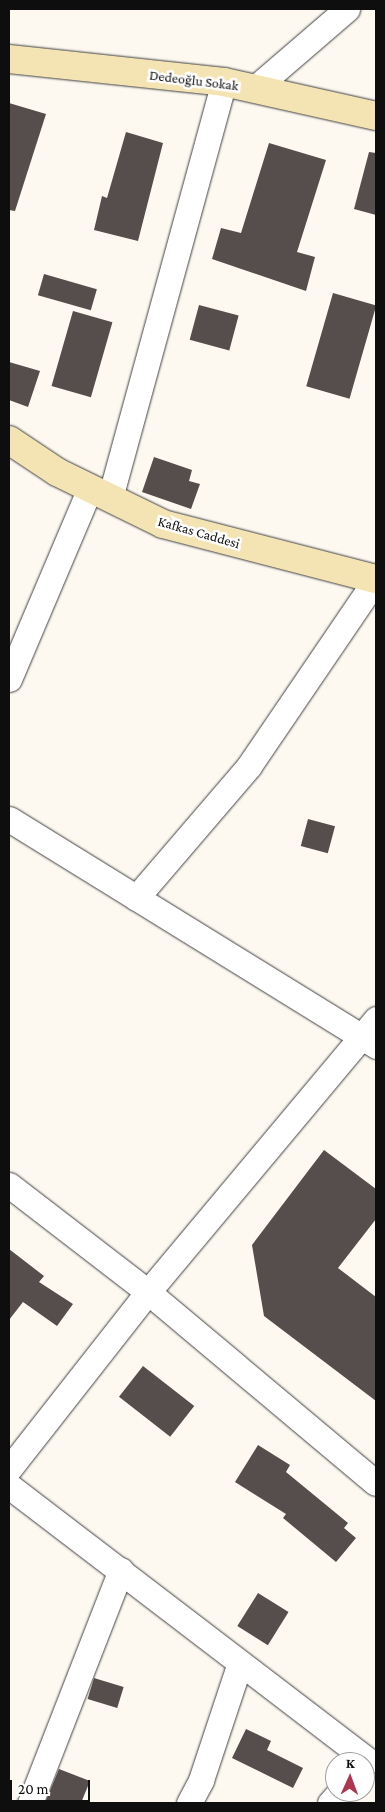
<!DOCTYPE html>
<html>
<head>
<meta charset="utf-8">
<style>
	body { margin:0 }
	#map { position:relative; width:385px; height:1812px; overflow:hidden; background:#fdf9f1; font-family:"Crimson Pro",serif }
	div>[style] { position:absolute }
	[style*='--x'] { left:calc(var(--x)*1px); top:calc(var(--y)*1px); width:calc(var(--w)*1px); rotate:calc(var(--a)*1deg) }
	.building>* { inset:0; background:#554e4c; transform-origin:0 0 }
	.roads { filter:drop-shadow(0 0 1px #414141) drop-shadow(0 0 1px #414141) }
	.street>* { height:25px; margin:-12.5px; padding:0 12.5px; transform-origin:12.5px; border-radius:12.5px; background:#fff }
	.secondary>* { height:28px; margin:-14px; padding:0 14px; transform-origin:14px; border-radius:14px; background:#f5e4b3 }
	span { translate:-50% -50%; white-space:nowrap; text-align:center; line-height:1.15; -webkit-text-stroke:5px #fff; paint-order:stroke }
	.street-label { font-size:14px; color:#0e0e0e }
	.frame { position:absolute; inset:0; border:10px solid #0e0e0e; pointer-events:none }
	.north { position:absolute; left:325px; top:1752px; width:50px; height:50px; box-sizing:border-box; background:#fff; border:1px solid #9f9f9f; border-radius:50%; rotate:2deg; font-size:14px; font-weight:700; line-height:20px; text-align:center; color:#0e0e0e }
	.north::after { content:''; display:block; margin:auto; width:18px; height:22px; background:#ae364e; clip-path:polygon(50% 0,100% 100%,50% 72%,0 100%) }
	.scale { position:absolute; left:10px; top:1780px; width:80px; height:22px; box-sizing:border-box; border:2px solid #0e0e0e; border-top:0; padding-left:6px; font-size:15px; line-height:18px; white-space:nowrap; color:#0e0e0e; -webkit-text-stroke:4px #fff; paint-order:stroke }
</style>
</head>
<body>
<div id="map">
	<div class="building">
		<i style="clip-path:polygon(9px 103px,46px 114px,15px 211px,9px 210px)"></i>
		<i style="clip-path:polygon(126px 132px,163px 143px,138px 241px,94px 230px,102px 196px,107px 198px)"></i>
		<i style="clip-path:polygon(269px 143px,326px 160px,297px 252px,315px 257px,306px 291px,212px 259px,221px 228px,241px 233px)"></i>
		<i style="clip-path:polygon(369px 152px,376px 153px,376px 215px,354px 209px)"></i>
		<i style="left:44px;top:274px;width:55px;height:22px;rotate:16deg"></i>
		<i style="left:333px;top:293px;width:45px;height:97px;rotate:16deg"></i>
		<i style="left:199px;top:305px;width:41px;height:36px;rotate:15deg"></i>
		<i style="left:73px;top:311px;width:41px;height:78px;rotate:16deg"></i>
		<i style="clip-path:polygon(9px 362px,40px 371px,28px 407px,9px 400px)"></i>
		<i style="clip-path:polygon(154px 457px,192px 470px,189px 481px,200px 484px,191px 509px,142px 492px)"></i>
		<i style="left:308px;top:819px;width:28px;height:28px;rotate:15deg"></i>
		<i style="clip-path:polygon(324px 1150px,376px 1189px,376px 1219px,338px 1268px,376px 1297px,376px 1401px,264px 1316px,252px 1245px)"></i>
		<i style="clip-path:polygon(9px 1249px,44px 1276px,39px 1282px,73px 1304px,57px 1326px,23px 1302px,9px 1320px)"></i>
		<i style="left:143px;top:1366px;width:65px;height:39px;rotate:38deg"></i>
		<i style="clip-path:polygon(258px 1445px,290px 1465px,286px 1472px,348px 1523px,344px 1528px,356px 1538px,336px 1562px,283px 1518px,286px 1514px,235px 1482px)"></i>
		<i style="left:258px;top:1593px;width:36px;height:39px;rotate:32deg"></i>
		<i style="left:94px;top:1678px;width:31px;height:22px;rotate:17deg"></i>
		<i style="clip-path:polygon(246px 1729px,271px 1741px,267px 1750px,303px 1768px,293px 1788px,232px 1758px)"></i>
		<i style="clip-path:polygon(59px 1769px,90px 1781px,81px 1803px,45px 1803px)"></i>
	</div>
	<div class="roads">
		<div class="street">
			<i style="--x:254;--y:89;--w:123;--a:-40.7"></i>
			<i style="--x:110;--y:498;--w:431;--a:-74.7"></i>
			<i style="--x:9;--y:679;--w:207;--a:-67"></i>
			<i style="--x:9;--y:819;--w:432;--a:31.7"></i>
			<i style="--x:136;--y:898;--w:174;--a:-49.4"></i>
			<i style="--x:249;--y:766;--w:226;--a:-55.8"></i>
			<i style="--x:9;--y:1185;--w:175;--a:37.6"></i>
			<i style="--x:148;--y:1292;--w:297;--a:40"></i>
			<i style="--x:9;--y:1469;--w:225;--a:-51.9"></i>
			<i style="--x:148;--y:1292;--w:356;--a:-50.1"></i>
			<i style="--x:9;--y:1486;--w:452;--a:37.4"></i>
			<i style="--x:30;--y:1803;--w:250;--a:-68.7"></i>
			<i style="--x:189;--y:1803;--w:26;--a:-62"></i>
			<i style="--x:201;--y:1780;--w:123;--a:-71.6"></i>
			<i style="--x:330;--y:1803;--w:15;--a:-48"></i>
		</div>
		<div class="secondary">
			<i style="--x:9;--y:59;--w:216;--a:6.1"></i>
			<i style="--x:224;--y:82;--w:156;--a:12.6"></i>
			<i style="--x:9;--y:440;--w:58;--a:33.7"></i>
			<i style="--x:57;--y:472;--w:118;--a:26.1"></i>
			<i style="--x:163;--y:524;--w:220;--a:14.5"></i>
		</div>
	</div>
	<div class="street-label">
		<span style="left:194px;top:80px;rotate:7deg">Dedeoğlu Sokak</span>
		<span style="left:199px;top:532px;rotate:16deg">Kafkas Caddesi</span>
	</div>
	<div class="frame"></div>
	<div class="north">K</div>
	<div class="scale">20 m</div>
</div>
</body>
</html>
